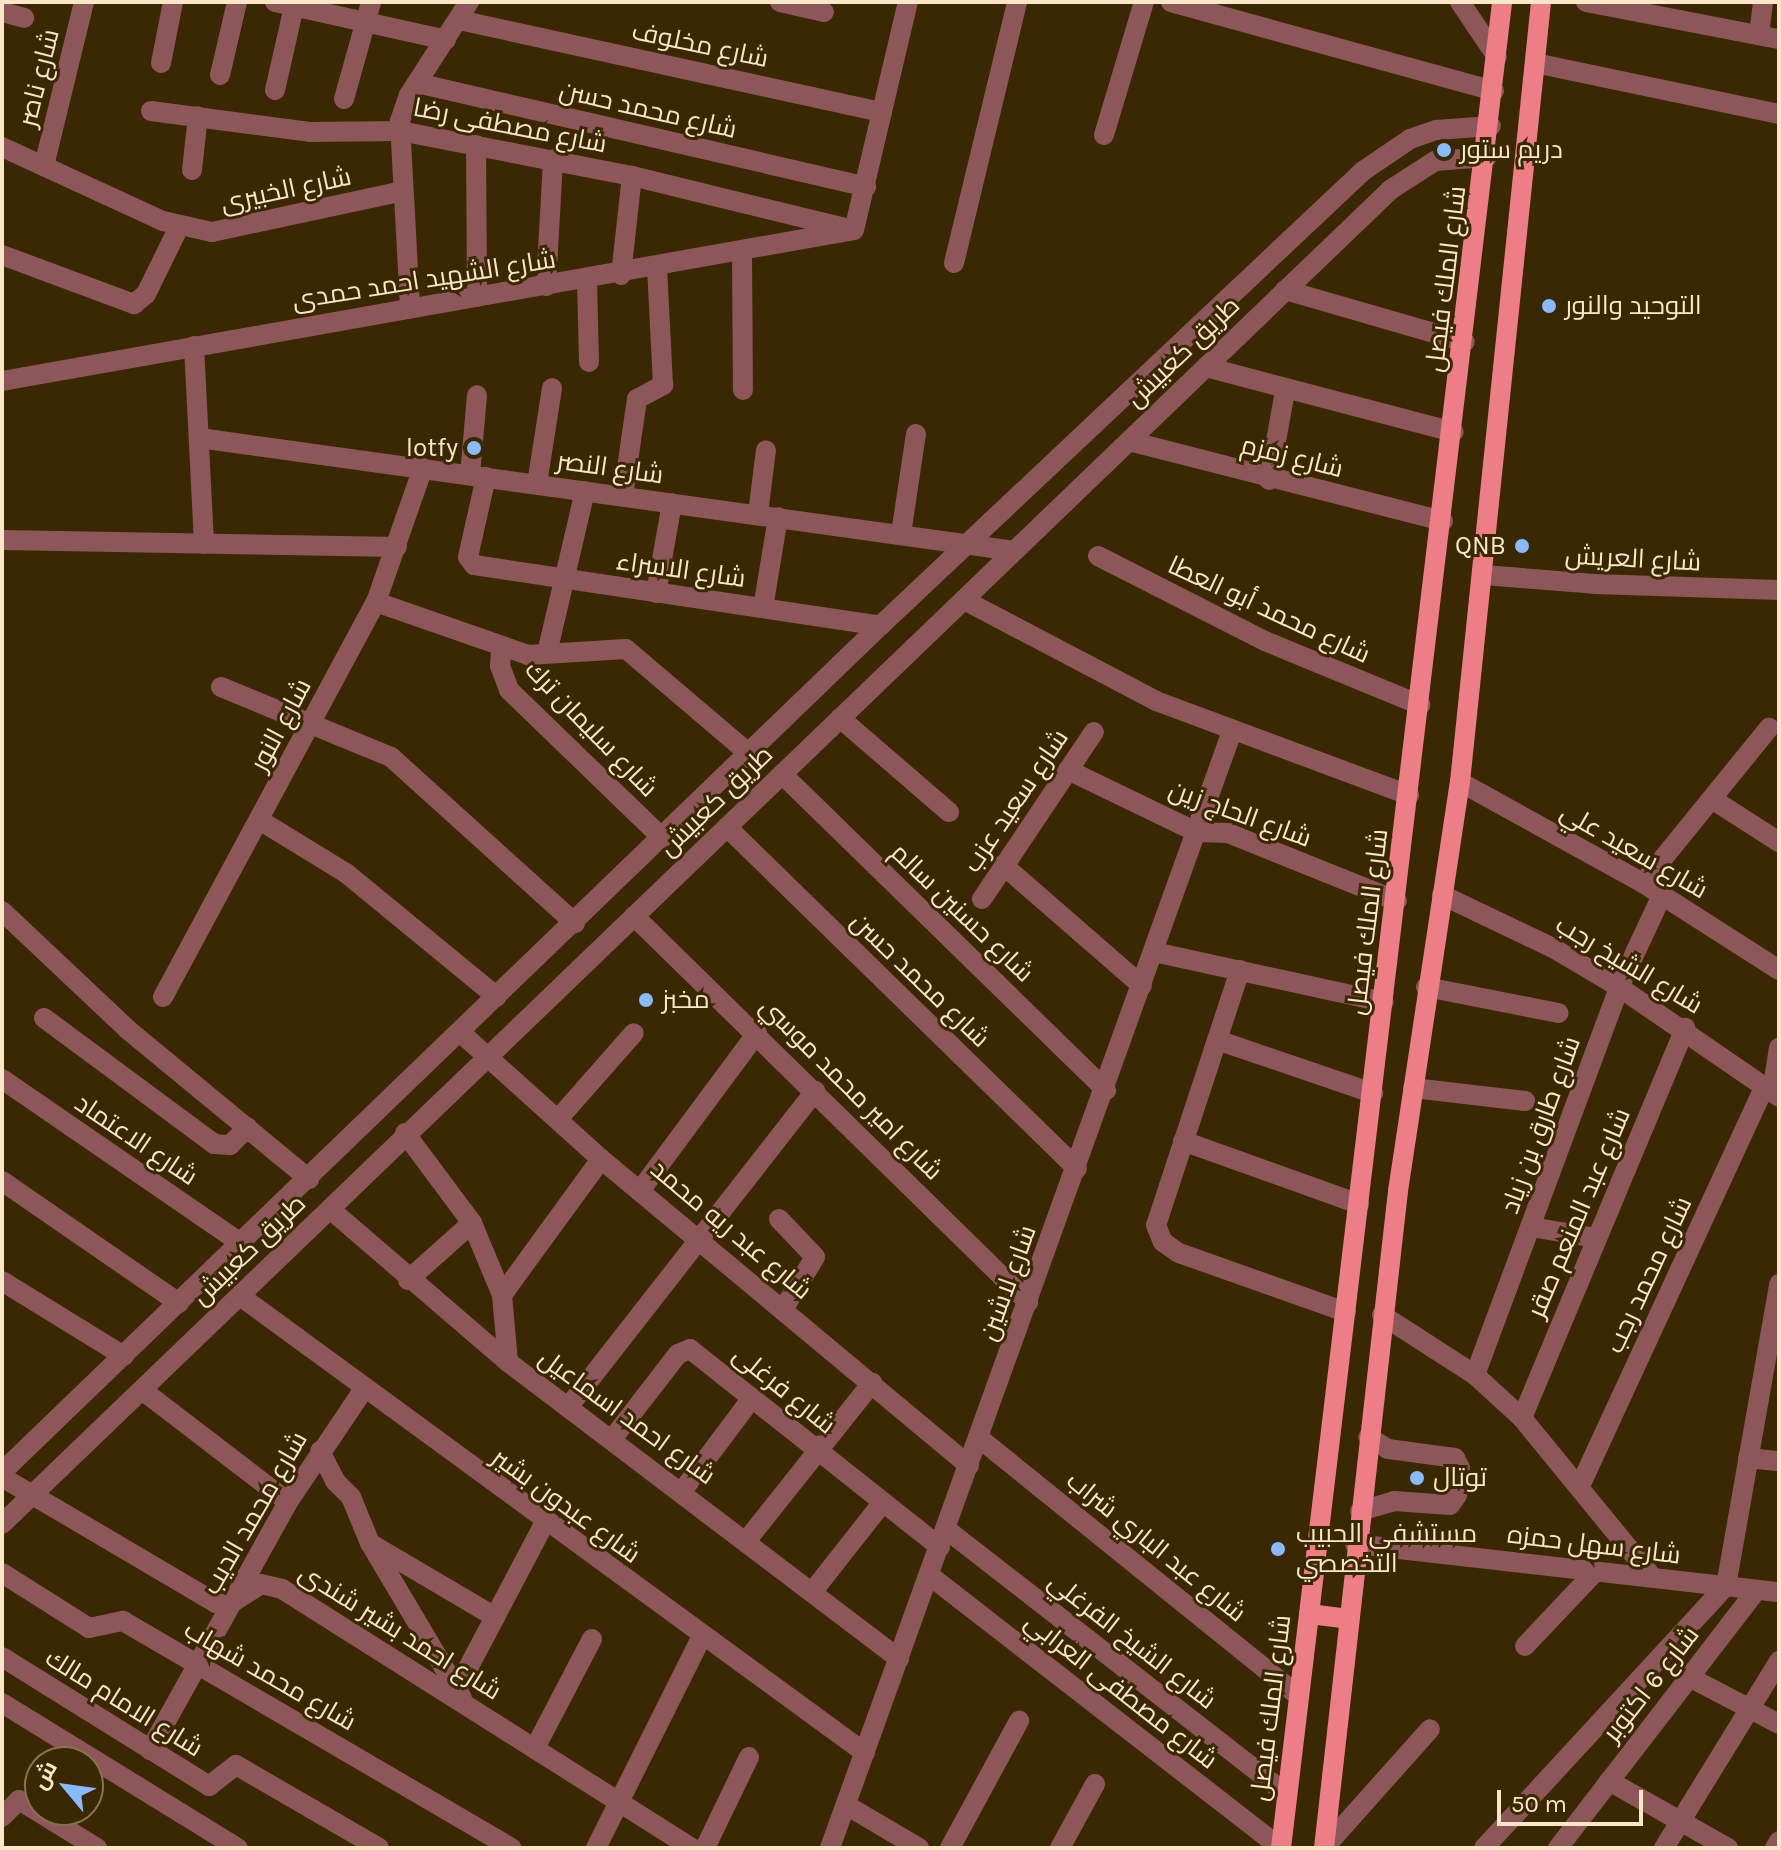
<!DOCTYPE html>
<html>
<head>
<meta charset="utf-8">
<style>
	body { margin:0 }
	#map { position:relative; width:1781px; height:1850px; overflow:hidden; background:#3a2704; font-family:Karla,Cairo,sans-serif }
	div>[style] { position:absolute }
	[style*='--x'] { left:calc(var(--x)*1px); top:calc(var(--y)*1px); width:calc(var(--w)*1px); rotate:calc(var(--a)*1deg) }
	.minor>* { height:20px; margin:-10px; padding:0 10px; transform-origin:10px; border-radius:10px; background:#8d5759 }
	.major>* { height:20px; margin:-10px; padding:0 10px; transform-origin:10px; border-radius:10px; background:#ed7e86 }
	.dots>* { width:22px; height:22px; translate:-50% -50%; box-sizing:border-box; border:4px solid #3a2704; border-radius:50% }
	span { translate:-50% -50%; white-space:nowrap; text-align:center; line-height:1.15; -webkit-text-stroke:6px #3a2704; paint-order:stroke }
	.street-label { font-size:26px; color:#fbe6c8 }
	.poi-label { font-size:26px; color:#fbe6c8 }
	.left { translate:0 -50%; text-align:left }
	.right { translate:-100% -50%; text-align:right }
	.frame { position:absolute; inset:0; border:4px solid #fbe6c8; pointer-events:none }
	.north { position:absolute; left:24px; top:1746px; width:80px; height:80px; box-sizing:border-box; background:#3a2704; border:2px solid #877352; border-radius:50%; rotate:299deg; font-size:22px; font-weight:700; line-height:32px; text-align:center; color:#fbe6c8 }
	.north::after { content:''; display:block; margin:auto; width:28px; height:36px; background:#8abafc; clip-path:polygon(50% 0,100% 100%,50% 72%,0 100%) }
	.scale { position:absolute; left:1497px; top:1790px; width:146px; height:36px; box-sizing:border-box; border:4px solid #fbe6c8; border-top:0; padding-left:10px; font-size:24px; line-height:28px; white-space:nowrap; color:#fbe6c8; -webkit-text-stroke:6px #3a2704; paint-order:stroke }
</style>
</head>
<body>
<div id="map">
	<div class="minor">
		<i style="--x:275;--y:2;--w:175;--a:12.5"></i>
		<i style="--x:780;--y:2;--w:45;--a:12.8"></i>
		<i style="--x:1171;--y:2;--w:335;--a:15.4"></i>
		<i style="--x:1460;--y:2;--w:66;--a:56.1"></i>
		<i style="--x:1586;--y:2;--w:197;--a:10.9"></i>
		<i style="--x:2;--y:12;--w:23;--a:15"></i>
		<i style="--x:459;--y:20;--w:433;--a:12.3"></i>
		<i style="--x:1759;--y:35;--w:33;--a:-83"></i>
		<i style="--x:161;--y:63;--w:62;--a:-78.9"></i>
		<i style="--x:1535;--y:63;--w:249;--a:11.8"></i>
		<i style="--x:220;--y:75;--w:75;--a:-76.9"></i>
		<i style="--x:417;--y:83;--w:461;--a:13"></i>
		<i style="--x:275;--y:90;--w:90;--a:-77.2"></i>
		<i style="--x:344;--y:99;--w:101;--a:-74.4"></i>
		<i style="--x:151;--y:111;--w:160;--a:7.5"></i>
		<i style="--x:310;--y:132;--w:90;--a:-0.6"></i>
		<i style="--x:400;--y:131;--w:236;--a:11"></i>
		<i style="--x:632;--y:176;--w:228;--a:13.7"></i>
		<i style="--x:1104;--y:135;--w:139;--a:-73.3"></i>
		<i style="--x:476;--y:145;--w:152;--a:89.6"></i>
		<i style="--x:2;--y:147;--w:177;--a:24.7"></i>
		<i style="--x:163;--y:221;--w:50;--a:12.7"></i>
		<i style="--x:212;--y:232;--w:195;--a:-12.1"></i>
		<i style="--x:44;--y:166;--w:169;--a:-76.3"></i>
		<i style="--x:192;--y:170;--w:54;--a:-83.7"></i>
		<i style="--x:854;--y:230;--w:234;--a:-76.7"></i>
		<i style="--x:742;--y:253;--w:137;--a:89.6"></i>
		<i style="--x:2;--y:255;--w:141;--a:20.4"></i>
		<i style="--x:134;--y:304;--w:16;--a:-40"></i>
		<i style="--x:146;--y:294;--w:75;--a:-63.8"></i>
		<i style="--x:954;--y:263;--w:268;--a:-76.4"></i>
		<i style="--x:621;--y:275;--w:100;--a:-83.7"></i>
		<i style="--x:587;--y:280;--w:82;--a:88.6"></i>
		<i style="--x:546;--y:286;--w:127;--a:-86.8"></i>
		<i style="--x:1285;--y:290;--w:187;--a:16.1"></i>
		<i style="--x:410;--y:307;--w:186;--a:-93.1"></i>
		<i style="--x:400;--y:121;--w:28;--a:-71"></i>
		<i style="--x:409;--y:95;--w:111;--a:-57.2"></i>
		<i style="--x:194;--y:346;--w:198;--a:87.1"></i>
		<i style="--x:1206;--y:367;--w:256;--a:14.7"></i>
		<i style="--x:2;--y:381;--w:865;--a:-10.05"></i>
		<i style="--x:199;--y:438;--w:823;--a:7.89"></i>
		<i style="--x:1129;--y:441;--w:324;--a:14.3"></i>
		<i style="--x:470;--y:475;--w:80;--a:-85"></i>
		<i style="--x:486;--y:477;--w:82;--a:102.7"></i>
		<i style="--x:468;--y:557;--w:10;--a:53"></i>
		<i style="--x:474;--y:565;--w:411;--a:8.5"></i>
		<i style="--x:1269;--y:480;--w:90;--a:-79.8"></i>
		<i style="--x:537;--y:484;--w:97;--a:-81.1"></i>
		<i style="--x:623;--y:496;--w:98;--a:-81.8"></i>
		<i style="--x:637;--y:399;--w:30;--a:-28"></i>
		<i style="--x:663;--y:385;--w:117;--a:-92.9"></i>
		<i style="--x:758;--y:514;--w:64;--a:-82.9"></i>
		<i style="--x:901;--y:534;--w:101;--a:-81.5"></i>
		<i style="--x:2;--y:540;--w:395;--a:1"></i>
		<i style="--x:1098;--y:556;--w:187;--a:27"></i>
		<i style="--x:1265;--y:641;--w:168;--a:22.4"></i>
		<i style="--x:1484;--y:575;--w:111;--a:4.6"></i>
		<i style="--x:1595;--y:584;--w:184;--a:1.9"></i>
		<i style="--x:656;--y:593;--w:91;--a:-79.9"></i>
		<i style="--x:964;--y:600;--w:217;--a:27.7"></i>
		<i style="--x:1156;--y:701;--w:270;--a:20.4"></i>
		<i style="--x:376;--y:602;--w:161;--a:19.2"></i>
		<i style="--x:528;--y:655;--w:98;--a:-3.5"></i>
		<i style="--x:626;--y:649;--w:160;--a:40.4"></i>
		<i style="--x:763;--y:608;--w:92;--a:-80.6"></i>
		<i style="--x:501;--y:649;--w:17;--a:93"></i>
		<i style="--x:500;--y:666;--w:26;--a:69"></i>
		<i style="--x:509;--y:690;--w:213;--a:44"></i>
		<i style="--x:547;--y:653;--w:166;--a:-76.8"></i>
		<i style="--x:221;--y:687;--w:184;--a:22.4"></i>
		<i style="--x:391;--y:757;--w:248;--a:42.1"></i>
		<i style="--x:840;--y:718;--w:144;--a:40.8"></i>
		<i style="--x:1068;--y:770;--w:142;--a:25.8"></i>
		<i style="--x:1196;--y:832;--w:32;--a:2"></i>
		<i style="--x:1228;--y:833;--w:182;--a:21.9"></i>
		<i style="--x:782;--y:774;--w:453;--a:44.3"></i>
		<i style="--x:1460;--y:782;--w:209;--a:28.9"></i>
		<i style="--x:1643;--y:883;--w:161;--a:32.6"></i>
		<i style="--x:1712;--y:799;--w:80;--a:32.7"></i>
		<i style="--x:261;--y:821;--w:100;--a:31.5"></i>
		<i style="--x:346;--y:873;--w:195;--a:39.4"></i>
		<i style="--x:727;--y:827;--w:489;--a:44.3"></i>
		<i style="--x:1003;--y:865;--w:184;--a:41"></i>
		<i style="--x:1643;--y:883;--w:200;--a:-50.9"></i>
		<i style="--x:1442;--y:895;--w:123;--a:25.5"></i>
		<i style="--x:1553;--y:948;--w:77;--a:30.6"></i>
		<i style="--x:1619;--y:987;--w:194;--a:34.5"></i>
		<i style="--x:982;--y:899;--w:201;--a:-56.2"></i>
		<i style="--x:2;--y:911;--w:172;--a:43.3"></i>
		<i style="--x:127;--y:1029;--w:236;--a:39.5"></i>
		<i style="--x:634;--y:916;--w:552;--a:44.41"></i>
		<i style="--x:1154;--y:952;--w:235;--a:12.3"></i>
		<i style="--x:1240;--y:970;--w:268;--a:108.2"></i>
		<i style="--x:1156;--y:1225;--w:18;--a:68"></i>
		<i style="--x:1163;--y:1242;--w:19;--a:35"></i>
		<i style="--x:1179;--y:1253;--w:177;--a:19.5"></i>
		<i style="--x:1426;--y:987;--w:135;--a:11.1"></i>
		<i style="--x:163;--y:997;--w:449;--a:-61.7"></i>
		<i style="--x:376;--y:602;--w:142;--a:-70.7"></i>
		<i style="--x:44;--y:1018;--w:212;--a:36.5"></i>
		<i style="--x:214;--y:1144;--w:16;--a:4"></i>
		<i style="--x:230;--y:1145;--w:25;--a:-45"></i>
		<i style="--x:461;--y:1033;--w:188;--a:42"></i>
		<i style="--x:601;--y:1159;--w:479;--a:39.8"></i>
		<i style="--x:1217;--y:1040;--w:165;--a:18.8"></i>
		<i style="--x:2;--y:1079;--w:290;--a:34.5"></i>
		<i style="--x:1413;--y:1088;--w:113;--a:6.6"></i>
		<i style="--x:1772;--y:1092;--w:45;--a:-81"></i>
		<i style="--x:559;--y:1118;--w:113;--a:-48.6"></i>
		<i style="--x:405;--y:1133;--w:112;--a:53.3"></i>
		<i style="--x:472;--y:1223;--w:78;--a:67.4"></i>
		<i style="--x:502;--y:1295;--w:67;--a:84.9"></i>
		<i style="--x:1183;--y:1141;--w:187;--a:19.7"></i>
		<i style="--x:2;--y:1181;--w:215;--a:34.6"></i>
		<i style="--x:642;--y:1188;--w:193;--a:-53.4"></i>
		<i style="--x:330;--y:1209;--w:235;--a:40.7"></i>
		<i style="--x:508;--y:1362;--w:491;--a:37.2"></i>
		<i style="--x:779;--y:1219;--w:52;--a:46.5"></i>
		<i style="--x:815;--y:1257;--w:60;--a:121.3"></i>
		<i style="--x:1531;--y:1227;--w:67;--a:9.5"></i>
		<i style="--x:408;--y:1280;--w:86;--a:-41.7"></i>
		<i style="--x:2;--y:1281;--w:143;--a:31.6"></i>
		<i style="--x:502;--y:1295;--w:168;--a:-53.9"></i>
		<i style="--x:240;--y:1296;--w:774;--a:36.17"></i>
		<i style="--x:1382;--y:1315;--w:111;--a:32.8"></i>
		<i style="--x:1475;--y:1375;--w:64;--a:42.5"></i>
		<i style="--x:1522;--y:1418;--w:205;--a:50.7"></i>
		<i style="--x:1475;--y:1375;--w:414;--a:-69.6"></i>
		<i style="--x:1619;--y:987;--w:102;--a:-64.9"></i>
		<i style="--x:142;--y:1390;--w:184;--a:37.5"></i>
		<i style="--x:569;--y:1406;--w:400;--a:-52"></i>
		<i style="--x:1522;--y:1418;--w:423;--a:-67.3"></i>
		<i style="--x:613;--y:1438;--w:106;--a:-52.3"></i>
		<i style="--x:678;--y:1354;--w:13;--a:-23"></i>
		<i style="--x:690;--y:1349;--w:319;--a:38.4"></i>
		<i style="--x:979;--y:1438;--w:411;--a:38.9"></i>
		<i style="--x:320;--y:1451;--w:34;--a:63"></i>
		<i style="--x:335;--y:1481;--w:23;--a:45"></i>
		<i style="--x:351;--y:1497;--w:50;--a:67.6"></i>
		<i style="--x:370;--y:1543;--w:180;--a:59.3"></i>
		<i style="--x:1748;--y:1458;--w:31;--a:6"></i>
		<i style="--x:2;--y:1472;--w:1219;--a:-43.94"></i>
		<i style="--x:880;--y:626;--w:664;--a:-43.29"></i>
		<i style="--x:1363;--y:171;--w:57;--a:-34.2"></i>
		<i style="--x:1410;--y:139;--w:28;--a:-19"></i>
		<i style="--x:1436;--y:130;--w:55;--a:-4.2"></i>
		<i style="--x:2;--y:1477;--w:248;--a:30.5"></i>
		<i style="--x:216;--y:1603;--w:12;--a:9"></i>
		<i style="--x:228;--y:1605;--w:39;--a:-32"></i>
		<i style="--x:261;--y:1584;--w:22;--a:13"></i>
		<i style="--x:282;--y:1589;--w:485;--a:32.3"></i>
		<i style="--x:1580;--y:1486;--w:441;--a:-65.2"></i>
		<i style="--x:683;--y:1490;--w:115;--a:-53.1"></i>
		<i style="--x:1360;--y:1511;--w:35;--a:-16"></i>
		<i style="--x:1394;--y:1501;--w:56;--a:4.1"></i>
		<i style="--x:1450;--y:1505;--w:12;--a:-55"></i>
		<i style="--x:1457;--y:1495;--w:27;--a:-84"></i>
		<i style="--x:1460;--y:1468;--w:11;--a:-117"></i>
		<i style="--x:1455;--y:1458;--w:68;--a:-172.3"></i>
		<i style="--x:1388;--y:1449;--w:23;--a:-149"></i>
		<i style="--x:2;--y:1524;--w:1925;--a:-43.86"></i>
		<i style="--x:1390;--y:190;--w:54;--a:-32.8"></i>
		<i style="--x:1435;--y:161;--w:52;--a:-4.4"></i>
		<i style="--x:946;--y:1529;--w:432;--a:37.9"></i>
		<i style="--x:747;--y:1540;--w:201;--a:-51.5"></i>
		<i style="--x:1355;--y:1544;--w:427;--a:6.5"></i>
		<i style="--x:373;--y:1545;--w:142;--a:30.5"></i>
		<i style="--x:2;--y:1573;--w:103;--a:32.3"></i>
		<i style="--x:89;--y:1628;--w:35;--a:-12"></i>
		<i style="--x:123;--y:1621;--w:450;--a:30.3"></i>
		<i style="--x:929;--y:1575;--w:445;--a:37.8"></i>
		<i style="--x:813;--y:1591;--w:113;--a:-51.8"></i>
		<i style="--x:1525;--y:1646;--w:103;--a:-46.6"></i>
		<i style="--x:2;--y:1657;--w:244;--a:31.9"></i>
		<i style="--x:209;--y:1786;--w:34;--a:-38"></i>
		<i style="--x:236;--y:1765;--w:165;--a:30.1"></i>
		<i style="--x:1689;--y:1677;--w:102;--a:27.6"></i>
		<i style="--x:457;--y:1689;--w:189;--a:-62.2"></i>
		<i style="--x:2;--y:1703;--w:277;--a:31.6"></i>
		<i style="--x:535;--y:1748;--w:123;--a:-62.4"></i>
		<i style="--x:150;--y:1750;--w:284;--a:-60.9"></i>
		<i style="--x:288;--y:1502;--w:136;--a:-56.1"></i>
		<i style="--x:1609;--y:1781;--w:137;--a:29.4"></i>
		<i style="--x:846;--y:1805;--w:85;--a:30.5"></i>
		<i style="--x:2;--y:1817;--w:24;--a:-45"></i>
		<i style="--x:19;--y:1800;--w:92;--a:31.6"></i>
		<i style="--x:596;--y:1848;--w:237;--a:-63.4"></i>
		<i style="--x:705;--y:1848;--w:101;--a:-64.2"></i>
		<i style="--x:830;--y:1848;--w:1184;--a:-70.2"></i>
		<i style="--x:950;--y:1848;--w:145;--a:-61.5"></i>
		<i style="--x:1060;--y:1848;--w:73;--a:-61.3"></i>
		<i style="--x:1324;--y:1848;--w:159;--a:-48.3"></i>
		<i style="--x:1484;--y:1848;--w:357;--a:-47.3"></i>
		<i style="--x:1726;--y:1586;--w:307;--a:-80"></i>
		<i style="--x:1558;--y:1848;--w:326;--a:-52.4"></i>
		<i style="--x:1664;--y:1848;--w:220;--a:-58.4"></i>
		<i style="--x:1775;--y:1848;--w:8;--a:-60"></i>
	</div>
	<div class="major">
		<i style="--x:1309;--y:1614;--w:38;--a:7"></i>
		<i style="--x:1281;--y:1848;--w:1859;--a:-83.17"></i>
		<i style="--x:1324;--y:1848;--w:661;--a:-83.57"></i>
		<i style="--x:1398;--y:1191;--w:414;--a:-81.4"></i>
		<i style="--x:1460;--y:782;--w:784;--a:-84.07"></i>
	</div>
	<div class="dots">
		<i style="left:1444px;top:150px;background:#8abafc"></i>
		<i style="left:1549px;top:306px;background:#8abafc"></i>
		<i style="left:474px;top:448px;background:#8abafc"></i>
		<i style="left:1522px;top:546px;background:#8abafc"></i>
		<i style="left:646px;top:1000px;background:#8abafc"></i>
		<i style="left:1417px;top:1478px;background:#8abafc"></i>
		<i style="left:1278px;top:1549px;background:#8abafc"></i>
	</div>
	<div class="street-label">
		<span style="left:700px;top:45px;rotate:12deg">شارع مخلوف</span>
		<span style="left:39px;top:78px;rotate:-76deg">شارع ناصر</span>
		<span style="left:648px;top:110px;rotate:13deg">شارع محمد حسن</span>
		<span style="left:510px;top:126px;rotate:11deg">شارع مصطفى رضا</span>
		<span style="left:286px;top:190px;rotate:-12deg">شارع الخبيرى</span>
		<span style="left:1446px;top:279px;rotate:-83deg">شارع الملك فيصل</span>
		<span style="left:424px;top:280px;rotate:-9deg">شارع الشهيد احمد حمدى</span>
		<span style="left:1183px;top:352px;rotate:-44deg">طريق كعبيش</span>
		<span style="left:1292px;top:457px;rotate:14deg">شارع زمزم</span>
		<span style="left:610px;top:468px;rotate:8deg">شارع النصر</span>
		<span style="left:1633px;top:559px;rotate:3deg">شارع العريش</span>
		<span style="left:681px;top:570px;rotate:8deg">شارع الاسراء</span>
		<span style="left:1269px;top:610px;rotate:25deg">شارع محمد أبو العطا</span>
		<span style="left:281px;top:725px;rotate:-62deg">شارع النور</span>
		<span style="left:591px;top:729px;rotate:46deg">شارع سليمان ترك</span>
		<span style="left:716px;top:801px;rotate:-44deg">طريق كعبيش</span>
		<span style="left:1016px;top:801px;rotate:-56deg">شارع سعيد عزب</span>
		<span style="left:1240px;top:814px;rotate:20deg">شارع الحاج زين</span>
		<span style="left:1634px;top:851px;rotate:30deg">شارع سعيد علي</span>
		<span style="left:962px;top:913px;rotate:44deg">شارع حسنين سالم</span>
		<span style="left:1368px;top:922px;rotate:-83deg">شارع الملك فيصل</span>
		<span style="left:1629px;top:965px;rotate:31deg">شارع الشيخ رجب</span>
		<span style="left:920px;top:980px;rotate:44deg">شارع محمد حسن</span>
		<span style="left:851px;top:1089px;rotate:45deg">شارع امير محمد موسي</span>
		<span style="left:1541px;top:1125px;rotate:-70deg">شارع طارق بن زياد</span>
		<span style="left:136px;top:1140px;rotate:34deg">شارع الاعتماد</span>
		<span style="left:1579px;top:1213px;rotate:-67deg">شارع عبد المنعم صقر</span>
		<span style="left:731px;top:1230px;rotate:40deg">شارع عبد ريه محمد</span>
		<span style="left:249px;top:1250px;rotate:-44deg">طريق كعبيش</span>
		<span style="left:1649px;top:1275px;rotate:-65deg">شارع محمد رجب</span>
		<span style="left:1008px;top:1283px;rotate:-70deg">شارع لاشين</span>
		<span style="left:784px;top:1390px;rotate:39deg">شارع فرغلى</span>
		<span style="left:627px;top:1417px;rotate:36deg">شارع احمد اسماعيل</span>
		<span style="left:566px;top:1506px;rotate:36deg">شارع عبدون بشير</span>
		<span style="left:255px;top:1513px;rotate:-60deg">شارع محمد الديب</span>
		<span style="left:1594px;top:1545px;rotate:7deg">شارع سهل حمزه</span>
		<span style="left:1156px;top:1547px;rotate:39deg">شارع عبد الباري شراب</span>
		<span style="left:400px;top:1632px;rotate:32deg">شارع احمد بشير شندى</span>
		<span style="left:1132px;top:1641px;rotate:38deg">شارع الشيخ الفرغلي</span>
		<span style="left:270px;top:1676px;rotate:30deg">شارع محمد شهاب</span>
		<span style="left:1651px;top:1684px;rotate:-52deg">شارع 6 اكتوبر</span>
		<span style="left:1121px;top:1691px;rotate:38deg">شارع مصطفى العرابي</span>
		<span style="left:124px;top:1703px;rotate:32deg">شارع الامام مالك</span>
		<span style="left:1271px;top:1708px;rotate:-83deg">شارع الملك فيصل</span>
	</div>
	<div class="poi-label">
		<span class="left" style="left:1460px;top:150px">دريم ستور</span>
		<span class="left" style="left:1565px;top:306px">التوحيد والنور</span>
		<span class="right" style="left:458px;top:448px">lotfy</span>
		<span class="right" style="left:1506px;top:546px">QNB</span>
		<span class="left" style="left:662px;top:1000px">مخبز</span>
		<span class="left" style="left:1433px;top:1478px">توتال</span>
		<span class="left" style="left:1296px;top:1549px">مستشفى الحبيب<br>التخصصي</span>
	</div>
	<div class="frame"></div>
	<div class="north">ش</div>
	<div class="scale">50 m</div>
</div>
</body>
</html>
